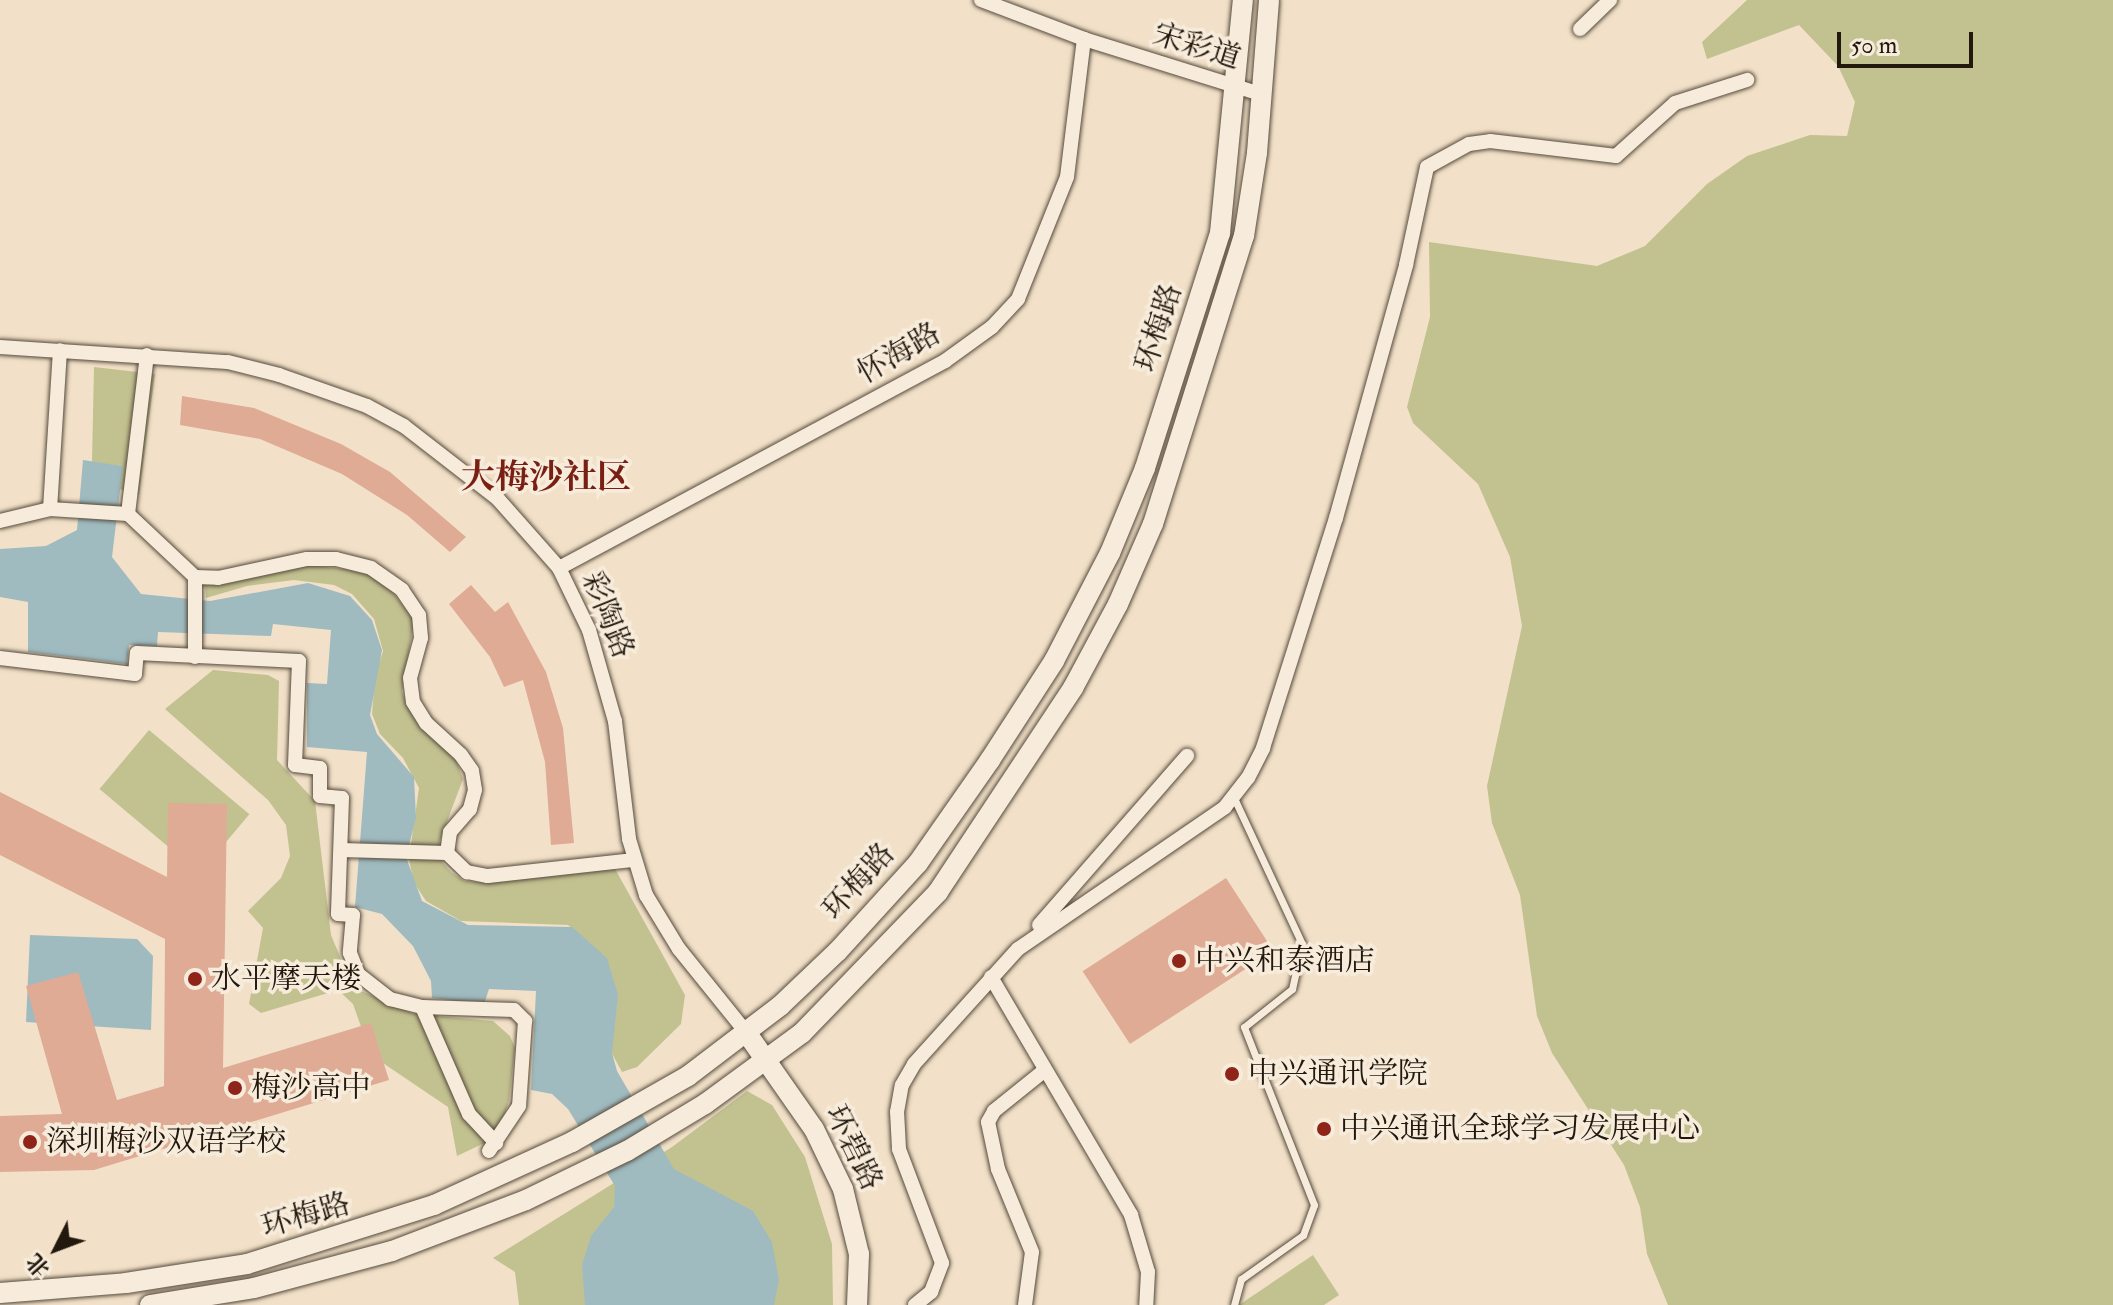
<!DOCTYPE html>
<html>
<head>
<meta charset="utf-8">
<style>
	body { margin:0 }
	#map { position:relative; width:2113px; height:1305px; overflow:hidden; background:#f2e1c8; font-family:"IM FELL Double Pica","Noto Serif SC",serif }
	div>[style] { position:absolute }
	[style*='--x'] { left:calc(var(--x)*1px); top:calc(var(--y)*1px); width:calc(var(--w)*1px); rotate:calc(var(--a)*1deg) }
	.green>* { inset:0; background:#c2c190; transform-origin:0 0 }
	.water>* { inset:0; background:#9fbbc0 }
	.building>* { inset:0; background:#dfab94; transform-origin:0 0 }
	.roads { filter:drop-shadow(0 0 2px #564a3c) drop-shadow(0 0 2px #564a3c) }
	.lane>* { height:7px; margin:-3.5px; padding:0 3.5px; transform-origin:3.5px; border-radius:3.5px; background:#f7ecdb }
	.street>* { height:14px; margin:-7px; padding:0 7px; transform-origin:7px; border-radius:7px; background:#f7ecdb }
	.secondary>* { height:20px; margin:-10px; padding:0 10px; transform-origin:10px; border-radius:10px; background:#f7ecdb }
	.dots>* { width:22px; height:22px; translate:-50% -50%; box-sizing:border-box; border:4px solid #f7ecdb; border-radius:50% }
	span { translate:-50% -50%; white-space:nowrap; text-align:center; line-height:1.15; -webkit-text-stroke:7px #f7ecdb; paint-order:stroke }
	.street-label { font-size:30px; color:#22180d }
	.poi-label { font-size:30px; color:#22180d }
	.left { translate:0 -50%; text-align:left }
	.quarter-label { font-size:34px; color:#7a1f14; font-weight:700 }
	.north { position:absolute; left:16px; top:1209px; width:80px; height:80px; -webkit-text-stroke:6px #f7ecdb; paint-order:stroke; rotate:228deg; font-size:22px; font-weight:700; line-height:32px; text-align:center; color:#22180d }
	.north::after { content:''; display:block; margin:auto; width:28px; height:36px; background:#22180d; clip-path:polygon(50% 0,100% 100%,50% 72%,0 100%) }
	.scale { position:absolute; left:1837px; top:32px; width:136px; height:36px; box-sizing:border-box; border:4px solid #22180d; border-top:0; padding-left:10px; font-size:24px; line-height:28px; white-space:nowrap; color:#22180d; -webkit-text-stroke:6px #f7ecdb; paint-order:stroke }
</style>
</head>
<body>
<div id="map">
	<div class="green">
		<i style="clip-path:polygon(1747px 0,2113px 0,2113px 1305px,1668px 1305px,1647px 1254px,1640px 1207px,1624px 1165px,1552px 1053px,1537px 1016px,1520px 895px,1492px 823px,1487px 786px,1522px 626px,1510px 557px,1478px 484px,1413px 423px,1407px 407px,1430px 317px,1429px 242px,1597px 266px,1645px 246px,1707px 184px,1747px 156px,1810px 135px,1847px 136px,1855px 102px,1838px 66px,1799px 25px,1707px 59px,1702px 42px)"></i>
		<i style="clip-path:polygon(94px 367px,155px 374px,139px 495px,119px 489px,122px 466px,92px 462px)"></i>
		<i style="clip-path:polygon(306px 565px,364px 571px,387px 585px,414px 620px,402px 692px,413px 716px,455px 758px,463px 779px,439px 843px,442px 862px,451px 872px,464px 881px,489px 883px,614px 867px,685px 995px,681px 1024px,637px 1067px,622px 1072px,609px 1048px,617px 1004px,610px 973px,597px 950px,568px 925px,461px 921px,426px 901px,413px 881px,409px 858px,419px 788px,403px 758px,380px 734px,372px 714px,375px 676px,383px 651px,374px 619px,352px 594px,334px 585px,294px 580px,247px 586px,206px 598px,205px 585px)"></i>
		<i style="clip-path:polygon(213px 670px,268px 675px,279px 681px,277px 760px,315px 801px,331px 935px,346px 971px,361px 991px,414px 1014px,493px 1021px,510px 1036px,515px 1048px,509px 1101px,497px 1137px,457px 1156px,448px 1107px,371px 1055px,353px 1004px,338px 990px,261px 1013px,249px 1004px,263px 928px,248px 911px,281px 878px,290px 856px,286px 825px,268px 800px,165px 709px)"></i>
		<i style="left:149px;top:730px;width:131px;height:77px;rotate:40deg"></i>
		<i style="clip-path:polygon(747px 1091px,772px 1105px,805px 1157px,832px 1244px,833px 1305px,519px 1305px,515px 1272px,493px 1258px,672px 1147px)"></i>
		<i style="clip-path:polygon(1313px 1255px,1339px 1295px,1324px 1305px,1239px 1305px)"></i>
	</div>
	<div class="water">
		<i style="clip-path:polygon(83px 460px,123px 466px,112px 557px,141px 594px,210px 601px,308px 583px,350px 596px,372px 620px,382px 650px,370px 715px,377px 734px,414px 777px,416px 818px,406px 857px,422px 901px,468px 925px,572px 927px,607px 958px,618px 995px,612px 1053px,617px 1071px,674px 1169px,753px 1211px,772px 1242px,779px 1280px,774px 1305px,585px 1305px,582px 1265px,591px 1236px,614px 1207px,615px 1186px,568px 1109px,552px 1094px,531px 1090px,536px 991px,489px 989px,484px 1004px,432px 998px,431px 981px,413px 946px,382px 914px,355px 907px,367px 752px,307px 747px,307px 683px,327px 684px,331px 630px,273px 624px,271px 636px,158px 632px,157px 646px,129px 645px,127px 664px,28px 652px,28px 602px,0 597px,0 549px,46px 546px,77px 530px)"></i>
		<i style="clip-path:polygon(30px 935px,137px 939px,153px 956px,151px 1030px,26px 1022px)"></i>
	</div>
	<div class="building">
		<i style="clip-path:polygon(182px 396px,254px 408px,341px 444px,390px 472px,466px 537px,450px 552px,407px 515px,342px 474px,260px 439px,180px 425px)"></i>
		<i style="clip-path:polygon(471px 585px,495px 612px,508px 602px,546px 672px,563px 728px,574px 843px,551px 845px,545px 762px,523px 680px,504px 687px,490px 657px,449px 604px)"></i>
		<i style="clip-path:polygon(0 792px,167px 877px,168px 803px,227px 804px,223px 1068px,371px 1023px,389px 1080px,94px 1170px,0 1172px,0 1116px,62px 1114px,26px 986px,78px 972px,117px 1100px,164px 1086px,165px 939px,0 855px)"></i>
		<i style="left:1226px;top:878px;width:87px;height:171px;rotate:57deg"></i>
	</div>
	<div class="roads">
		<div class="lane">
			<i style="--x:1234;--y:798;--w:161;--a:65"></i>
			<i style="--x:1302;--y:944;--w:46;--a:102.5"></i>
			<i style="--x:1292;--y:989;--w:61;--a:141.6"></i>
			<i style="--x:1244;--y:1027;--w:191;--a:68.5"></i>
			<i style="--x:1314;--y:1205;--w:32;--a:110"></i>
			<i style="--x:1303;--y:1235;--w:76;--a:144.6"></i>
			<i style="--x:1241;--y:1279;--w:27;--a:105"></i>
		</div>
		<div class="street">
			<i style="--x:981;--y:0;--w:110;--a:20.7"></i>
			<i style="--x:1084;--y:39;--w:185;--a:17.3"></i>
			<i style="--x:1580;--y:29;--w:42;--a:-44"></i>
			<i style="--x:0;--y:347;--w:228;--a:3.8"></i>
			<i style="--x:228;--y:362;--w:53;--a:14.3"></i>
			<i style="--x:279;--y:375;--w:93;--a:19.4"></i>
			<i style="--x:367;--y:406;--w:42;--a:28.4"></i>
			<i style="--x:404;--y:426;--w:119;--a:37.8"></i>
			<i style="--x:498;--y:499;--w:92;--a:48.5"></i>
			<i style="--x:559;--y:568;--w:69;--a:64.2"></i>
			<i style="--x:589;--y:630;--w:95;--a:74.1"></i>
			<i style="--x:615;--y:721;--w:119;--a:83.2"></i>
			<i style="--x:629;--y:839;--w:59;--a:73.1"></i>
			<i style="--x:646;--y:895;--w:63;--a:58.6"></i>
			<i style="--x:679;--y:949;--w:107;--a:51.1"></i>
			<i style="--x:50;--y:509;--w:159;--a:-86.4"></i>
			<i style="--x:128;--y:514;--w:160;--a:-83.2"></i>
			<i style="--x:0;--y:521;--w:51;--a:-13.5"></i>
			<i style="--x:50;--y:509;--w:78;--a:3.7"></i>
			<i style="--x:128;--y:514;--w:92;--a:43.2"></i>
			<i style="--x:195;--y:577;--w:23;--a:2"></i>
			<i style="--x:218;--y:578;--w:91;--a:-12.1"></i>
			<i style="--x:307;--y:559;--w:29;--a:0"></i>
			<i style="--x:336;--y:559;--w:36;--a:14"></i>
			<i style="--x:371;--y:568;--w:38;--a:35"></i>
			<i style="--x:402;--y:590;--w:30;--a:56"></i>
			<i style="--x:419;--y:615;--w:23;--a:85"></i>
			<i style="--x:421;--y:638;--w:41;--a:105.4"></i>
			<i style="--x:410;--y:678;--w:24;--a:83"></i>
			<i style="--x:413;--y:702;--w:25;--a:58"></i>
			<i style="--x:426;--y:723;--w:47;--a:42.4"></i>
			<i style="--x:461;--y:755;--w:19;--a:55"></i>
			<i style="--x:472;--y:771;--w:19;--a:81"></i>
			<i style="--x:475;--y:790;--w:20;--a:105"></i>
			<i style="--x:470;--y:809;--w:30;--a:131"></i>
			<i style="--x:450;--y:832;--w:21;--a:98"></i>
			<i style="--x:447;--y:853;--w:106;--a:-178.4"></i>
			<i style="--x:559;--y:568;--w:438;--a:-28.2"></i>
			<i style="--x:945;--y:361;--w:58;--a:-35.9"></i>
			<i style="--x:992;--y:327;--w:38;--a:-47"></i>
			<i style="--x:1018;--y:299;--w:131;--a:-68.1"></i>
			<i style="--x:1067;--y:177;--w:139;--a:-83"></i>
			<i style="--x:195;--y:657;--w:80;--a:-90"></i>
			<i style="--x:0;--y:658;--w:136;--a:6.8"></i>
			<i style="--x:135;--y:674;--w:21;--a:-85"></i>
			<i style="--x:137;--y:653;--w:162;--a:2.8"></i>
			<i style="--x:299;--y:661;--w:104;--a:92.2"></i>
			<i style="--x:295;--y:765;--w:25;--a:7"></i>
			<i style="--x:320;--y:768;--w:28;--a:90"></i>
			<i style="--x:320;--y:796;--w:22;--a:5"></i>
			<i style="--x:342;--y:798;--w:116;--a:92"></i>
			<i style="--x:338;--y:914;--w:15;--a:4"></i>
			<i style="--x:353;--y:915;--w:38;--a:95"></i>
			<i style="--x:350;--y:953;--w:22;--a:69"></i>
			<i style="--x:358;--y:974;--w:41;--a:38"></i>
			<i style="--x:390;--y:999;--w:33;--a:14"></i>
			<i style="--x:422;--y:1007;--w:92;--a:1.9"></i>
			<i style="--x:514;--y:1010;--w:16;--a:45"></i>
			<i style="--x:525;--y:1021;--w:85;--a:94"></i>
			<i style="--x:519;--y:1106;--w:54;--a:123.7"></i>
			<i style="--x:447;--y:853;--w:28;--a:44"></i>
			<i style="--x:467;--y:872;--w:21;--a:11"></i>
			<i style="--x:488;--y:876;--w:147;--a:-6.3"></i>
			<i style="--x:1039;--y:925;--w:225;--a:-48.8"></i>
			<i style="--x:991;--y:977;--w:276;--a:59.5"></i>
			<i style="--x:1131;--y:1215;--w:59;--a:73.4"></i>
			<i style="--x:1148;--y:1272;--w:33;--a:93"></i>
			<i style="--x:422;--y:1007;--w:117;--a:66.3"></i>
			<i style="--x:469;--y:1114;--w:40;--a:47"></i>
			<i style="--x:915;--y:1305;--w:21;--a:-39"></i>
			<i style="--x:931;--y:1292;--w:31;--a:-69"></i>
			<i style="--x:942;--y:1263;--w:122;--a:-110.7"></i>
			<i style="--x:899;--y:1149;--w:37;--a:-93"></i>
			<i style="--x:897;--y:1112;--w:27;--a:-80"></i>
			<i style="--x:902;--y:1085;--w:24;--a:-60"></i>
			<i style="--x:914;--y:1064;--w:155;--a:-47.9"></i>
			<i style="--x:1018;--y:949;--w:251;--a:-34.4"></i>
			<i style="--x:1225;--y:807;--w:37;--a:-52"></i>
			<i style="--x:1248;--y:778;--w:34;--a:-63"></i>
			<i style="--x:1263;--y:748;--w:241;--a:-72.4"></i>
			<i style="--x:1336;--y:518;--w:263;--a:-74.5"></i>
			<i style="--x:1406;--y:265;--w:100;--a:-77.9"></i>
			<i style="--x:1427;--y:167;--w:48;--a:-28.7"></i>
			<i style="--x:1469;--y:144;--w:21;--a:-8"></i>
			<i style="--x:1490;--y:141;--w:127;--a:6.8"></i>
			<i style="--x:1616;--y:156;--w:79;--a:-41.9"></i>
			<i style="--x:1675;--y:103;--w:76;--a:-17.7"></i>
			<i style="--x:1025;--y:1305;--w:53;--a:-82.5"></i>
			<i style="--x:1032;--y:1252;--w:90;--a:-112.3"></i>
			<i style="--x:998;--y:1169;--w:48;--a:-102"></i>
			<i style="--x:988;--y:1122;--w:13;--a:-61"></i>
			<i style="--x:994;--y:1111;--w:65;--a:-38.8"></i>
		</div>
		<div class="secondary">
			<i style="--x:746;--y:1032;--w:118;--a:55"></i>
			<i style="--x:814;--y:1129;--w:67;--a:64.2"></i>
			<i style="--x:843;--y:1189;--w:67;--a:76.2"></i>
			<i style="--x:859;--y:1254;--w:51;--a:92.2"></i>
			<i style="--x:0;--y:1293;--w:126;--a:-4.5"></i>
			<i style="--x:126;--y:1283;--w:122;--a:-8.9"></i>
			<i style="--x:247;--y:1264;--w:196;--a:-17.5"></i>
			<i style="--x:434;--y:1205;--w:152;--a:-24.5"></i>
			<i style="--x:572;--y:1142;--w:133;--a:-29.6"></i>
			<i style="--x:688;--y:1076;--w:116;--a:-37.3"></i>
			<i style="--x:780;--y:1006;--w:79;--a:-43.5"></i>
			<i style="--x:837;--y:952;--w:120;--a:-47.7"></i>
			<i style="--x:918;--y:863;--w:126;--a:-55"></i>
			<i style="--x:990;--y:760;--w:118;--a:-57.1"></i>
			<i style="--x:1054;--y:661;--w:122;--a:-62.6"></i>
			<i style="--x:1110;--y:553;--w:92;--a:-67.6"></i>
			<i style="--x:1145;--y:468;--w:247;--a:-72.3"></i>
			<i style="--x:1220;--y:233;--w:234;--a:-84.4"></i>
			<i style="--x:150;--y:1305;--w:105;--a:-9.3"></i>
			<i style="--x:254;--y:1288;--w:143;--a:-15"></i>
			<i style="--x:392;--y:1251;--w:143;--a:-20.8"></i>
			<i style="--x:526;--y:1200;--w:112;--a:-25.9"></i>
			<i style="--x:627;--y:1151;--w:91;--a:-31.1"></i>
			<i style="--x:705;--y:1104;--w:120;--a:-36.2"></i>
			<i style="--x:802;--y:1033;--w:196;--a:-46"></i>
			<i style="--x:938;--y:892;--w:245;--a:-56.5"></i>
			<i style="--x:1073;--y:688;--w:95;--a:-61.8"></i>
			<i style="--x:1118;--y:604;--w:87;--a:-66.4"></i>
			<i style="--x:1153;--y:524;--w:302;--a:-72.5"></i>
			<i style="--x:1244;--y:236;--w:84;--a:-81.1"></i>
			<i style="--x:1257;--y:153;--w:153;--a:-85.5"></i>
		</div>
	</div>
	<div class="dots">
		<i style="left:1179px;top:961px;background:#8f2418"></i>
		<i style="left:195px;top:979px;background:#8f2418"></i>
		<i style="left:1232px;top:1074px;background:#8f2418"></i>
		<i style="left:235px;top:1088px;background:#8f2418"></i>
		<i style="left:1324px;top:1129px;background:#8f2418"></i>
		<i style="left:30px;top:1142px;background:#8f2418"></i>
	</div>
	<div class="street-label">
		<span style="left:1197px;top:47px;rotate:17deg">宋彩道</span>
		<span style="left:1159px;top:328px;rotate:-72deg">环梅路</span>
		<span style="left:899px;top:354px;rotate:-30deg">怀海路</span>
		<span style="left:607px;top:615px;rotate:68deg">彩陶路</span>
		<span style="left:859px;top:882px;rotate:-48deg">环梅路</span>
		<span style="left:853px;top:1148px;rotate:64deg">环碧路</span>
		<span style="left:306px;top:1216px;rotate:-16deg">环梅路</span>
	</div>
	<div class="poi-label">
		<span class="left" style="left:1195px;top:961px">中兴和泰酒店</span>
		<span class="left" style="left:211px;top:979px">水平摩天楼</span>
		<span class="left" style="left:1248px;top:1074px">中兴通讯学院</span>
		<span class="left" style="left:251px;top:1088px">梅沙高中</span>
		<span class="left" style="left:1340px;top:1129px">中兴通讯全球学习发展中心</span>
		<span class="left" style="left:46px;top:1142px">深圳梅沙双语学校</span>
	</div>
	<div class="quarter-label">
		<span style="left:546px;top:478px">大梅沙社区</span>
	</div>
	<div class="north">北</div>
	<div class="scale">50 m</div>
</div>
</body>
</html>
